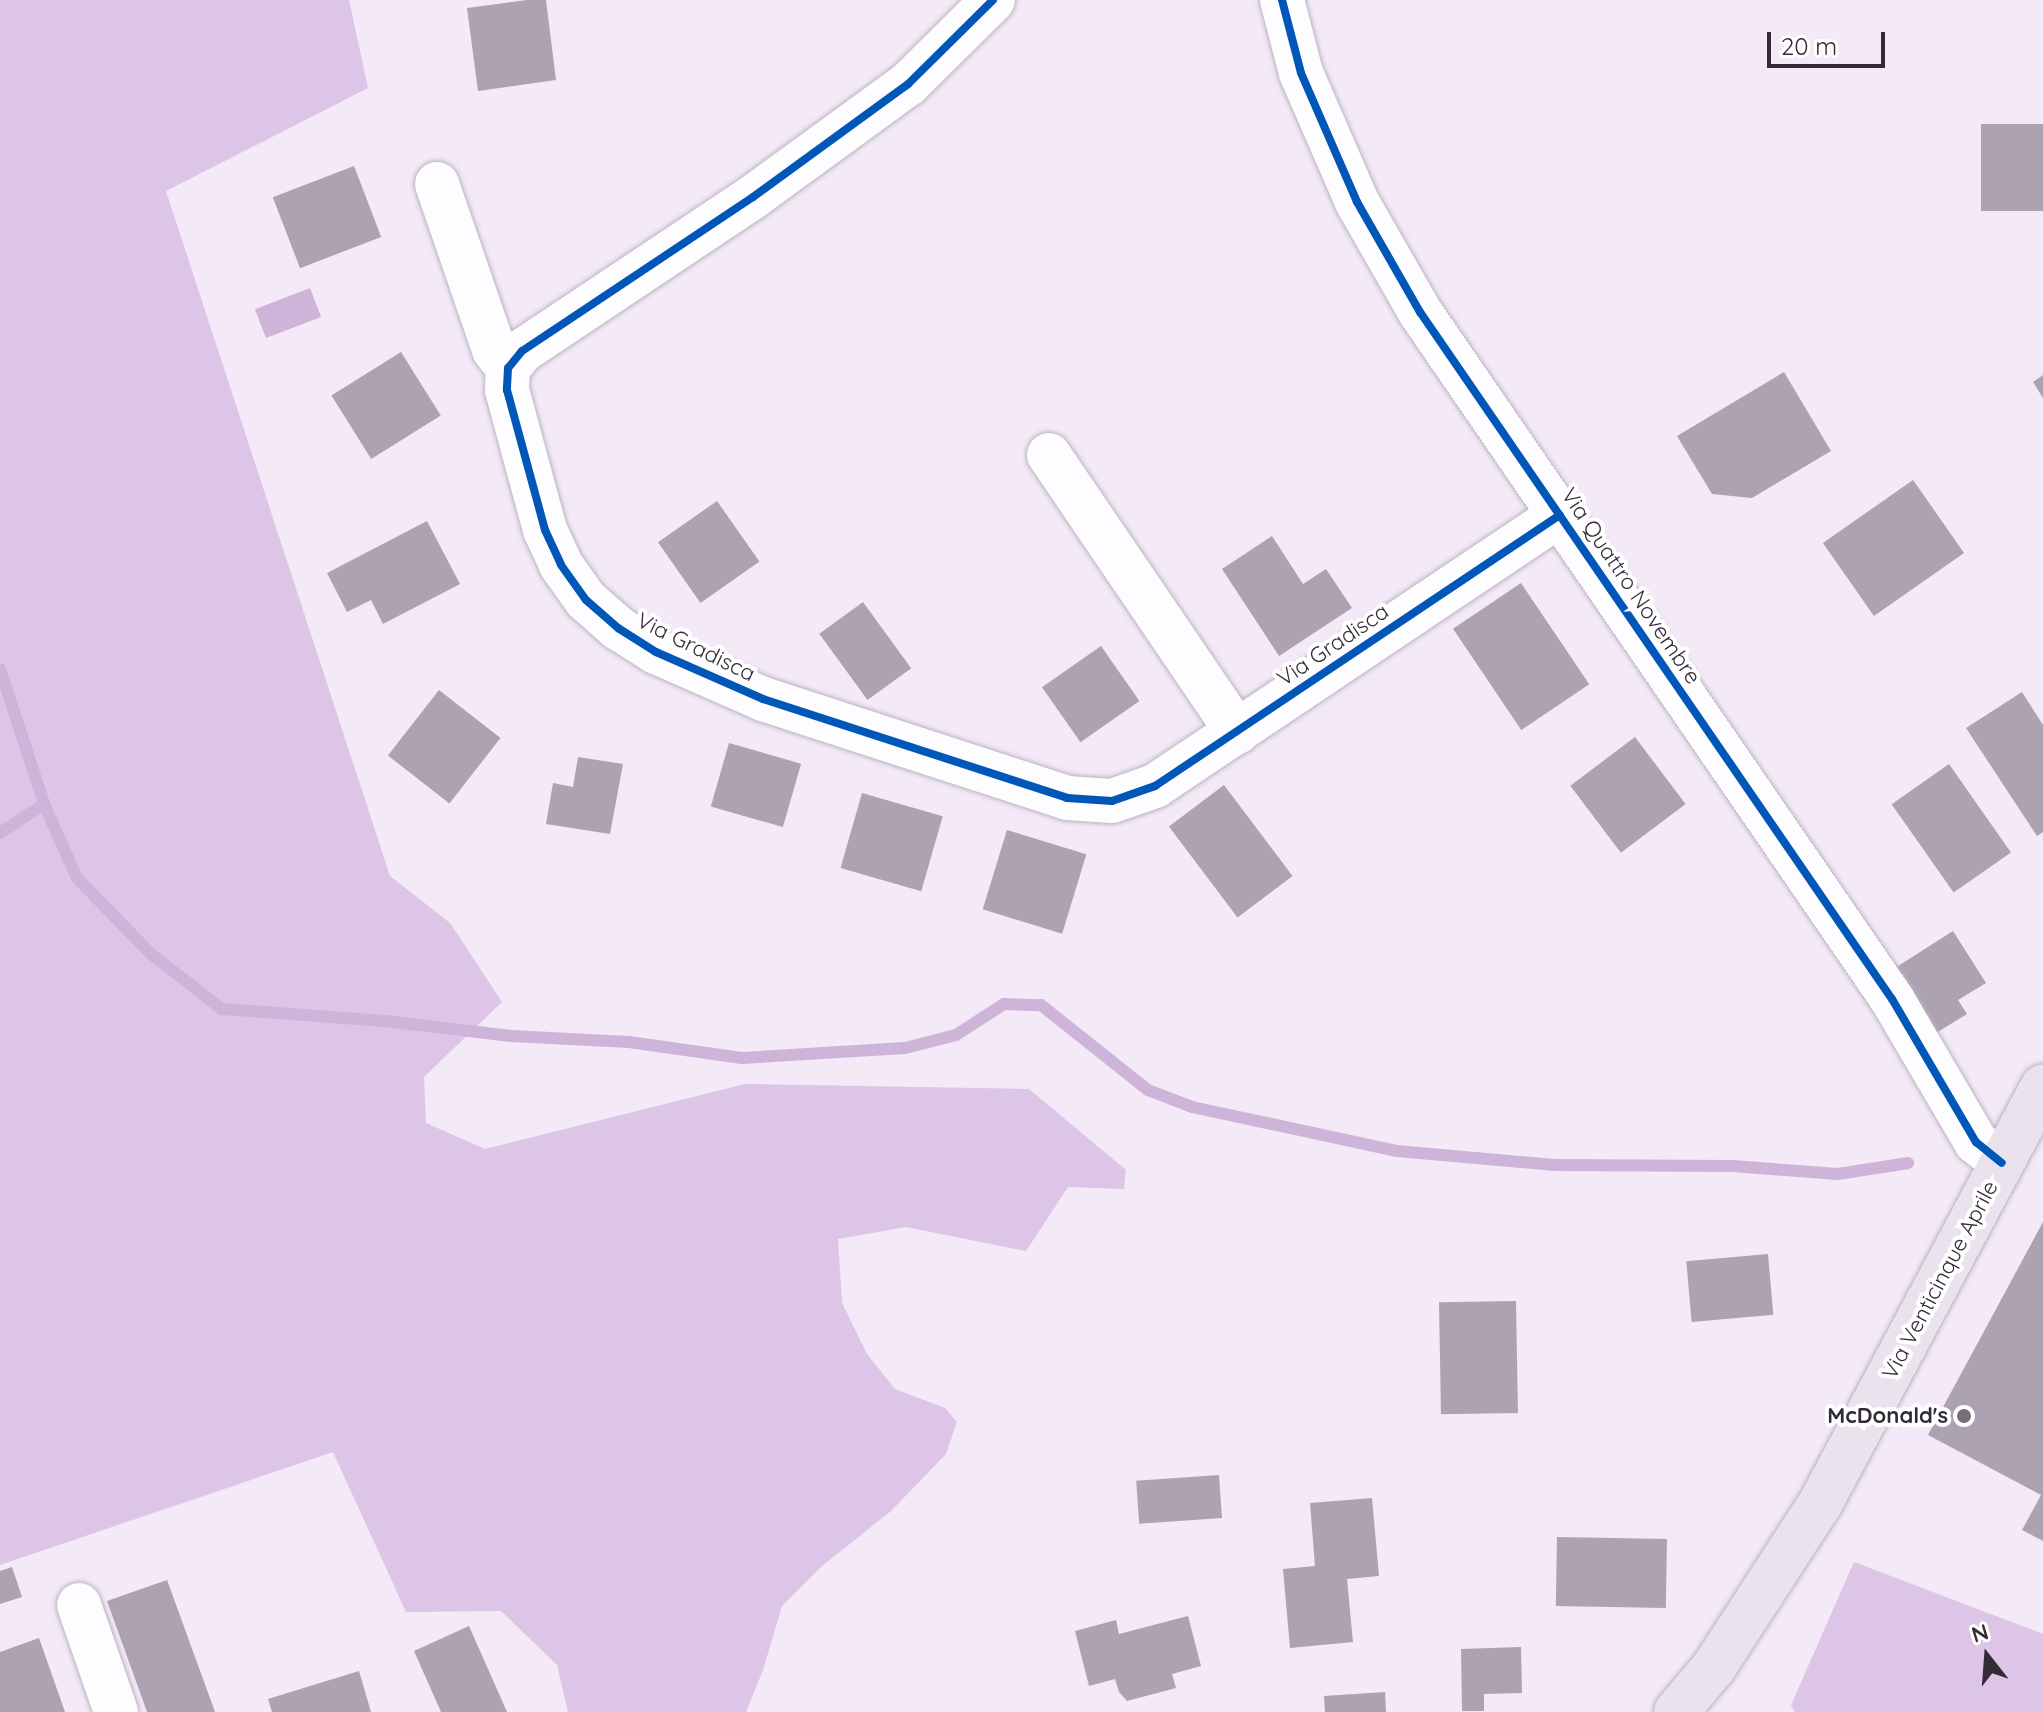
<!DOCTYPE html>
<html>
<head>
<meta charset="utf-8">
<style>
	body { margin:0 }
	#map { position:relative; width:2043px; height:1712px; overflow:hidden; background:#f3e9f7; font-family:Quicksand,sans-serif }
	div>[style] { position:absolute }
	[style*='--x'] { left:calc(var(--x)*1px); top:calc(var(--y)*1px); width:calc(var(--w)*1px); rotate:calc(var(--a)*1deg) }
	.forest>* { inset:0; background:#dcc5e6 }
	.water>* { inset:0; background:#ceb4d9; transform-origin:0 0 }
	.stream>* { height:12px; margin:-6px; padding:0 6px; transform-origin:6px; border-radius:6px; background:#ceb4d9 }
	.building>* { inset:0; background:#aca2b1; transform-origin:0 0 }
	.roads { filter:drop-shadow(0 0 2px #bbb4bf) drop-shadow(0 0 2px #bbb4bf) }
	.minor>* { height:44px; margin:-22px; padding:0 22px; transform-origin:22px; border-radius:22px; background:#fdfcfe }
	.major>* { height:44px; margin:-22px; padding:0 22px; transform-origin:22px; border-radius:22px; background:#eae3ed }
	.cycleway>* { height:8px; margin:-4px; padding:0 4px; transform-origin:4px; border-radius:4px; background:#0057b8 }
	.dots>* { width:22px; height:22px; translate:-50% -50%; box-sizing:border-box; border:4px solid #fff; border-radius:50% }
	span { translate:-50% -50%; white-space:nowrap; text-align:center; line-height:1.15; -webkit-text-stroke:8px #fff; paint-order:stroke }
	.street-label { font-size:22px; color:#332c36 }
	.poi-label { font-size:22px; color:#332c36; font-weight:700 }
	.right { translate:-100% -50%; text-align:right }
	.north { position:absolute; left:1947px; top:1616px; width:80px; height:80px; -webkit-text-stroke:6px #fff; paint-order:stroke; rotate:343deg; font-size:22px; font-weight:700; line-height:32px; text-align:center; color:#332c36 }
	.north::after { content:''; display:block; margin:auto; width:28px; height:36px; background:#332c36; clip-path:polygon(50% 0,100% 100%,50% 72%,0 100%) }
	.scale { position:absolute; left:1767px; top:32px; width:118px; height:36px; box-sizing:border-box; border:4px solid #332c36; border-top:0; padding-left:10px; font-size:24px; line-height:28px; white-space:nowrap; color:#332c36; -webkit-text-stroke:6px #fff; paint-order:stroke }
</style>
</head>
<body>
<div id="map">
	<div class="forest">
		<i style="clip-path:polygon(0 0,349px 0,368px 88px,166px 191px,390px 876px,450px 923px,502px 1002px,424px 1077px,426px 1123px,485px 1149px,745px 1084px,1029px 1089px,1126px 1170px,1124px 1189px,1068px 1187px,1026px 1251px,906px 1227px,838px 1239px,842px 1303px,867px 1354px,895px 1389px,945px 1408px,957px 1422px,946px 1454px,891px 1511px,822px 1566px,782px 1606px,763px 1670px,746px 1712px,568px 1712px,557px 1665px,501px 1611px,406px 1612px,333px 1452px,0 1565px)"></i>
		<i style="clip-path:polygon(1854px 1562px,2043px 1634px,2043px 1712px,1795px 1712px,1791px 1705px)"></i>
	</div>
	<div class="water">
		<i style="left:310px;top:288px;width:31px;height:59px;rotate:69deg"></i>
	</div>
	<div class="stream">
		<i style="--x:0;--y:669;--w:142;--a:71.9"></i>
		<i style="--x:44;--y:804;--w:53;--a:146.6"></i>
		<i style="--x:44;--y:804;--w:81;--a:66"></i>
		<i style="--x:77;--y:878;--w:106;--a:45.8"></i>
		<i style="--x:151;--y:954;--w:90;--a:37.8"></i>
		<i style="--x:222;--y:1009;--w:163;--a:4.2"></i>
		<i style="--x:385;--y:1021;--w:127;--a:6.8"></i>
		<i style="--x:511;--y:1036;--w:118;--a:2.9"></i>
		<i style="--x:629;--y:1042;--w:114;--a:8.1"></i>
		<i style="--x:742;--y:1058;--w:163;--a:-3.5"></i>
		<i style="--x:905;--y:1048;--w:53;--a:-14.3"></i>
		<i style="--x:956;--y:1035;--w:57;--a:-32.9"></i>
		<i style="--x:1004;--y:1004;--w:37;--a:2"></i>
		<i style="--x:1041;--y:1005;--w:137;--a:38.5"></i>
		<i style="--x:1148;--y:1090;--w:47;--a:21.1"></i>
		<i style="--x:1192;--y:1107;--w:210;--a:12.1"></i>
		<i style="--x:1397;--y:1151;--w:158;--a:5.1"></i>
		<i style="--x:1554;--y:1165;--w:179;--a:0.3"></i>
		<i style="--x:1733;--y:1166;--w:105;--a:4.4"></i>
		<i style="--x:1838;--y:1174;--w:71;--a:-8.9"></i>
	</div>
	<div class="building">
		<i style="clip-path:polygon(527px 0,546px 0,556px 80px,478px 91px,467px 8px)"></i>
		<i style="left:1981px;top:124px;width:62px;height:87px"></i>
		<i style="left:354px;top:166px;width:76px;height:87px;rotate:69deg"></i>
		<i style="left:401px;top:352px;width:75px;height:82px;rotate:58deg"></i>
		<i style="clip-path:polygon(1784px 372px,1831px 451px,1752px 498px,1712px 494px,1677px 436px)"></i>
		<i style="clip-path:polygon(2043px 375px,2043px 398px,2033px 382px)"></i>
		<i style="left:1913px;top:480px;width:89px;height:110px;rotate:55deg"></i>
		<i style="left:717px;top:501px;width:74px;height:72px;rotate:55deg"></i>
		<i style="clip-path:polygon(427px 521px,460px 584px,383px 624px,371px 600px,347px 612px,327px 573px)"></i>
		<i style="clip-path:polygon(1272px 536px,1303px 584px,1326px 569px,1352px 608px,1279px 656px,1222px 569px)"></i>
		<i style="left:1521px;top:583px;width:122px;height:82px;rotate:56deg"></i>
		<i style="left:863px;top:602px;width:82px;height:54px;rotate:54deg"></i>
		<i style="left:1101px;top:646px;width:67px;height:72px;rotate:55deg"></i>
		<i style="left:439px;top:690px;width:78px;height:83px;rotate:38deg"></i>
		<i style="clip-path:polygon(2022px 692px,2043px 725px,2043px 832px,2037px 836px,1966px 728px)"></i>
		<i style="left:1635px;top:737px;width:84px;height:81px;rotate:53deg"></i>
		<i style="left:729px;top:743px;width:75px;height:66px;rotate:16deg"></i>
		<i style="clip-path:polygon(578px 757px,623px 764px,610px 834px,546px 824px,553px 783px,573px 787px)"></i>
		<i style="left:1949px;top:764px;width:108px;height:70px;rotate:55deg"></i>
		<i style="left:1224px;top:785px;width:114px;height:69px;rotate:53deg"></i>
		<i style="left:862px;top:793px;width:84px;height:78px;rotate:16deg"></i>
		<i style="left:1007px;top:830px;width:83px;height:83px;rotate:17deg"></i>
		<i style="clip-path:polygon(1953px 931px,1986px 983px,1958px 1000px,1967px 1014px,1936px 1033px,1895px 968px)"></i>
		<i style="clip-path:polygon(2043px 1222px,2043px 1541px,2022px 1530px,2041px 1495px,1928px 1435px)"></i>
		<i style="left:1768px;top:1254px;width:61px;height:82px;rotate:85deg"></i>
		<i style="left:1516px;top:1301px;width:112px;height:77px;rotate:89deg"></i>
		<i style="left:1219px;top:1475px;width:43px;height:83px;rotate:86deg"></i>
		<i style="clip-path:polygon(1372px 1498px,1379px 1576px,1347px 1579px,1353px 1642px,1290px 1648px,1283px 1569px,1315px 1566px,1310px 1503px)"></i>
		<i style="left:1557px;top:1537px;width:110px;height:69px;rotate:1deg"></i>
		<i style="clip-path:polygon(12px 1567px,22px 1597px,0 1604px,0 1571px)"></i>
		<i style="clip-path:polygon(167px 1580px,215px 1712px,147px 1712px,107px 1601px)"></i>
		<i style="clip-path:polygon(1188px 1616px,1201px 1666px,1172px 1674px,1176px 1688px,1127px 1701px,1119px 1692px,1115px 1679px,1089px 1686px,1075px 1631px,1116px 1620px,1119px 1634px)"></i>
		<i style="clip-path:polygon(469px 1626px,507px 1712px,441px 1712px,414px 1651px)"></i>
		<i style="clip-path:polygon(39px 1638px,65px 1712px,0 1712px,0 1652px)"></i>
		<i style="clip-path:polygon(1521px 1647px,1522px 1693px,1484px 1694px,1484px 1711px,1462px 1711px,1461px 1649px)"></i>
		<i style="clip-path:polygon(359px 1671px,371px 1712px,272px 1712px,268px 1699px)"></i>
		<i style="clip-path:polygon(1385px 1692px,1386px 1712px,1325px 1712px,1324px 1696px)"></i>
	</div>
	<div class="roads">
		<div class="minor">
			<i style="--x:993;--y:0;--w:120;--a:135.3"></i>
			<i style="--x:908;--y:84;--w:192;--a:143.9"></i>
			<i style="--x:753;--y:197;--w:278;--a:146.3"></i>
			<i style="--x:522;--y:351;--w:22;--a:129"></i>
			<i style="--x:508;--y:368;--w:22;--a:93"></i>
			<i style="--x:507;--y:390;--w:145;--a:74.8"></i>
			<i style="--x:545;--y:530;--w:38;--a:65"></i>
			<i style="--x:561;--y:565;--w:43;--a:54.5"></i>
			<i style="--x:586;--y:600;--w:43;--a:41.2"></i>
			<i style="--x:618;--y:628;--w:45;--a:32.3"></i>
			<i style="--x:656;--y:652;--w:117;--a:23.7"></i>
			<i style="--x:763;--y:699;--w:320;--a:18"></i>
			<i style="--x:1067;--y:798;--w:45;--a:3.8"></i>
			<i style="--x:1112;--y:801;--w:46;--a:-19.2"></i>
			<i style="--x:1155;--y:786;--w:487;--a:-33.8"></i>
			<i style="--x:1282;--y:0;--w:75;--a:75.4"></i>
			<i style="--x:1301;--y:73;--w:141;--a:66.5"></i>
			<i style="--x:1357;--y:202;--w:127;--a:60.2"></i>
			<i style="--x:1420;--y:312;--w:834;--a:55.51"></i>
			<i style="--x:1892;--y:999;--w:166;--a:59.6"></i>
			<i style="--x:1976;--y:1142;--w:33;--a:39"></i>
			<i style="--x:437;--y:184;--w:176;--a:71"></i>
			<i style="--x:494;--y:350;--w:23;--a:52"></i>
			<i style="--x:1049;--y:455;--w:335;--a:55.8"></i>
			<i style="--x:79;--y:1605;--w:113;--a:70.9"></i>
		</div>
		<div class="major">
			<i style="--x:1676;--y:1712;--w:59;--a:-49.8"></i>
			<i style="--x:1714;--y:1667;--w:197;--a:-57"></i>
			<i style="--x:1821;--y:1502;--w:471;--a:-61.9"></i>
		</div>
	</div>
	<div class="cycleway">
		<i style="--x:993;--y:0;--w:120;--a:135.3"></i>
		<i style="--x:908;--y:84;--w:192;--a:143.9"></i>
		<i style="--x:753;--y:197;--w:278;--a:146.3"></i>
		<i style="--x:522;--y:351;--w:22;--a:129"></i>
		<i style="--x:508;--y:368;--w:22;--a:93"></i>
		<i style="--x:507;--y:390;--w:145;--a:74.8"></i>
		<i style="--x:545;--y:530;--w:38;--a:65"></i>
		<i style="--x:561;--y:565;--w:43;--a:54.5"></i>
		<i style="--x:586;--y:600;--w:43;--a:41.2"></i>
		<i style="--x:618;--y:628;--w:45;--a:32.3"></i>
		<i style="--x:656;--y:652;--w:117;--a:23.7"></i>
		<i style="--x:763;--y:699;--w:320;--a:18"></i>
		<i style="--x:1067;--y:798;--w:45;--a:3.8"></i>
		<i style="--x:1112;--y:801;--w:46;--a:-19.2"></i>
		<i style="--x:1155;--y:786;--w:487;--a:-33.8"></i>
		<i style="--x:1282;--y:0;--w:75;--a:75.4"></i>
		<i style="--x:1301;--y:73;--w:141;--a:66.5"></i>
		<i style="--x:1357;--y:202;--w:127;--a:60.2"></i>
		<i style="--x:1420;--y:312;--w:834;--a:55.51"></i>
		<i style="--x:1892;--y:999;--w:166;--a:59.6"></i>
		<i style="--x:1976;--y:1142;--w:33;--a:39"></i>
	</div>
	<div class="dots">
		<i style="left:1964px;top:1416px;background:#766e7a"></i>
	</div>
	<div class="street-label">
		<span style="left:1631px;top:586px;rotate:56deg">Via Quattro Novembre</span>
		<span style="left:1333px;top:645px;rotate:-34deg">Via Gradisca</span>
		<span style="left:696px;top:647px;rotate:26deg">Via Gradisca</span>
		<span style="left:1940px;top:1280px;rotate:-62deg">Via Venticinque Aprile</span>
	</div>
	<div class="poi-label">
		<span class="right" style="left:1948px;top:1416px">McDonald's</span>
	</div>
	<div class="north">N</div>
	<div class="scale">20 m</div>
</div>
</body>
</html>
